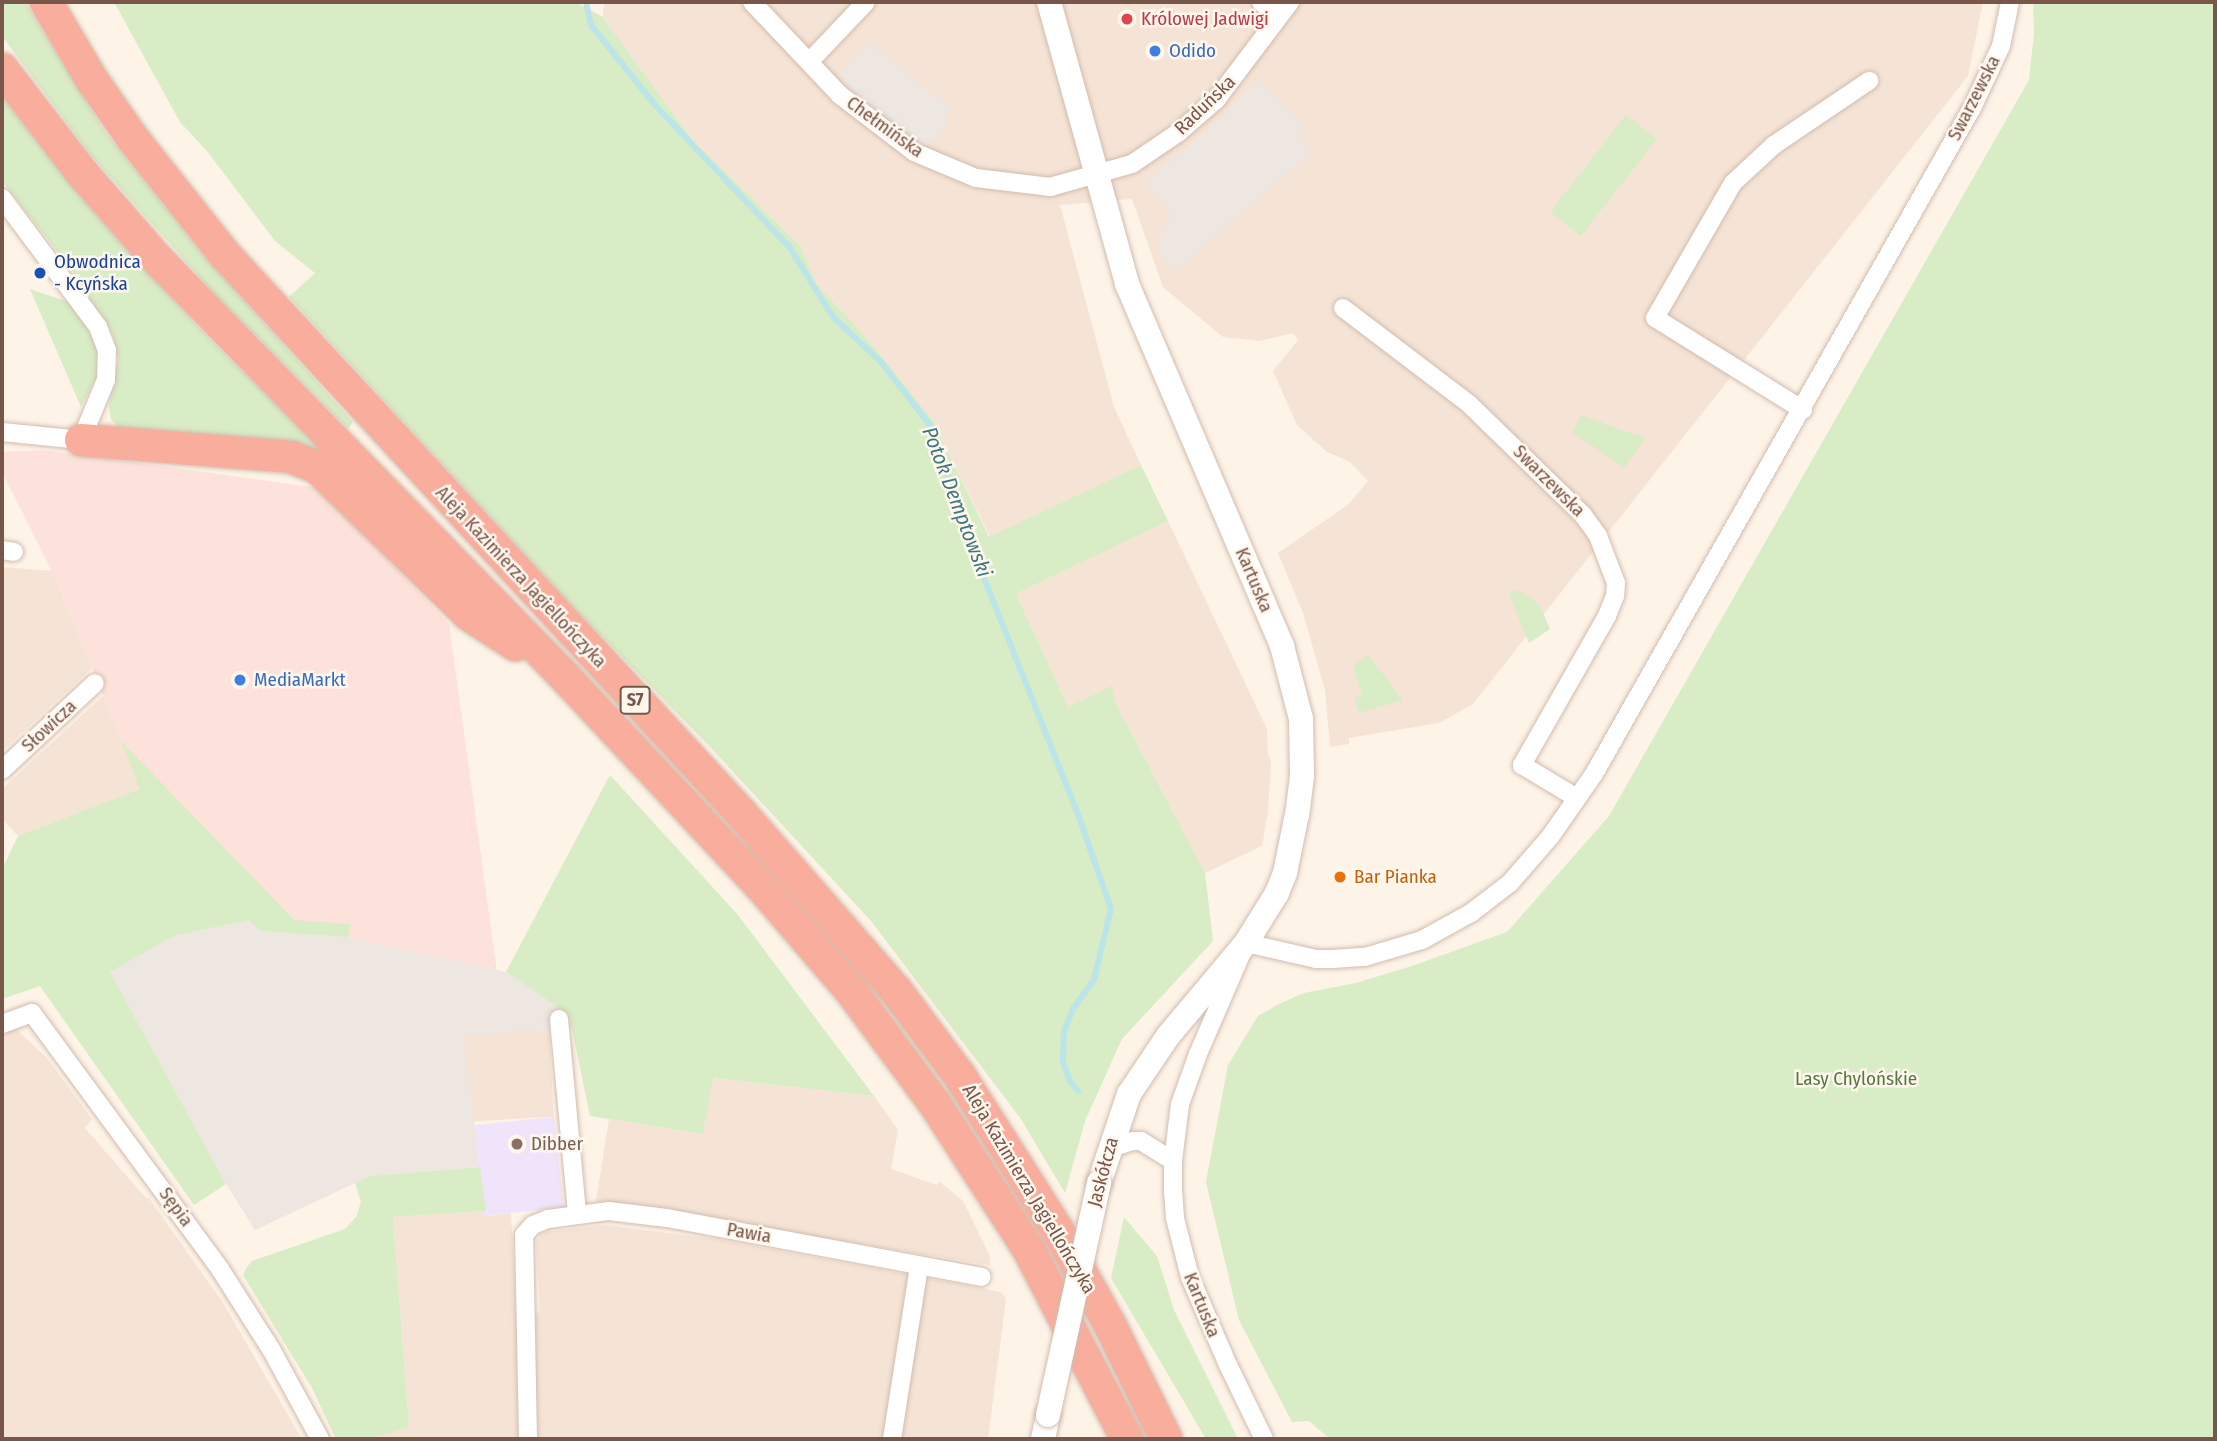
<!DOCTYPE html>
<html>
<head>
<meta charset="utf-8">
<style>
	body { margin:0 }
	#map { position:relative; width:2217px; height:1441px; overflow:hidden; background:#fdf3e7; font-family:"Fira Sans Condensed",sans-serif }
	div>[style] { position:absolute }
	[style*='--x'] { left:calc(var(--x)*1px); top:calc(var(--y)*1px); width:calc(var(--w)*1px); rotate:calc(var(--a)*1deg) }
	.residential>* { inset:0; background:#f5e4d5; transform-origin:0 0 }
	.commercial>* { inset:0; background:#fde2db }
	.industrial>* { inset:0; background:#ede6e1 }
	.education>* { inset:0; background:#f0e4fa; transform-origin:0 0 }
	.green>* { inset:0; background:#d8ecc5; transform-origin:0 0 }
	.stream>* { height:6px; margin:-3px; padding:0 3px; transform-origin:3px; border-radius:3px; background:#bbe5e8 }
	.roads { filter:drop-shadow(0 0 2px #d2bcaf) drop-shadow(0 0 2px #d2bcaf) }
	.street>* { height:18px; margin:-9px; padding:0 9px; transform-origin:9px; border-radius:9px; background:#fff }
	.secondary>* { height:24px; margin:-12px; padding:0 12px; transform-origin:12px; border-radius:12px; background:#fff }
	.highway>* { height:32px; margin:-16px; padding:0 16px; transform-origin:16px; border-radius:16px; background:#f8ad9d }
	.bridges { filter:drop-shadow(0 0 2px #d5bbac) drop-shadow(0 0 2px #d5bbac) }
	.secondary-bridge>* { height:24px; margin:-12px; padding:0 12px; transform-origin:12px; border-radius:12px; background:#fff }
	.dots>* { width:19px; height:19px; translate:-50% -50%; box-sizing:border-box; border:4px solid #fff7ee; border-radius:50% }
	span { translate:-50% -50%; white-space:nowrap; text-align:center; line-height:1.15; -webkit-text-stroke:5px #fff7ee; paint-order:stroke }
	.shield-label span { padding:2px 5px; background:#fff7ee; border:2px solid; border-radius:5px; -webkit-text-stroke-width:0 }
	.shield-label { font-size:18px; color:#78574a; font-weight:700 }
	.health-label { font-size:19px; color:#be3a42 }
	.left { translate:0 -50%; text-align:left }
	.shop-label { font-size:19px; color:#366cbe }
	.street-label { font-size:19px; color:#78574a }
	.transit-label { font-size:19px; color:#164399 }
	.food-label { font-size:19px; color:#c56008 }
	.park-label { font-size:19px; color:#55783f }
	.education-label { font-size:19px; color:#785e54 }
	.water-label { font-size:21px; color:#3d787d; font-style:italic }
	.frame { position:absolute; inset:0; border:4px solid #78574a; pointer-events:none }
</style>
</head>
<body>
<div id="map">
	<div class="residential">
		<i style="clip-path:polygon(604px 2px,1983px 2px,1968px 76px,1473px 704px,1439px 723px,1349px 738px,1349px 744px,1330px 747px,1325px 690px,1303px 613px,1278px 553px,1349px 504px,1368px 481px,1350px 462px,1327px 452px,1297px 425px,1273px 371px,1298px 340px,1293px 333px,1259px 341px,1223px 337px,1163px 287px,1132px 199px,1060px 205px,1114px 407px,1141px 465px,990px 537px,933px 420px,869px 341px,815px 282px,801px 247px,691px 138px,603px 17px)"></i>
		<i style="clip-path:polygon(1168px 521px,1267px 729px,1268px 753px,1271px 763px,1268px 812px,1262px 846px,1205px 873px,1114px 700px,1112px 687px,1068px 707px,1016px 594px)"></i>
		<i style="clip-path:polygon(2px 567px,53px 571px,92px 668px,2px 751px)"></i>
		<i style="clip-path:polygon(103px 696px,141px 789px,18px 836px,2px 819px,2px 789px)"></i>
		<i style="clip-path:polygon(2px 1016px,47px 1058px,92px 1119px,85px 1128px,147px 1199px,149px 1198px,222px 1301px,302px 1439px,2px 1439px)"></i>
		<i style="left:549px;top:1029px;width:88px;height:86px;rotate:87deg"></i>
		<i style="clip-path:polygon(712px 1078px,874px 1096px,898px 1130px,891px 1169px,937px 1185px,939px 1181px,963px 1201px,990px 1256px,990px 1265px,596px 1201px,609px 1119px,703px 1134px)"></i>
		<i style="clip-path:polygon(486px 1211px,488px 1216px,511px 1213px,517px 1332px,540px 1311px,536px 1242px,543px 1232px,605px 1225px,715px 1239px,1001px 1292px,1006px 1299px,988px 1439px,370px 1439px,409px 1426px,393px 1217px)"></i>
	</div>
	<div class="commercial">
		<i style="clip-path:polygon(43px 450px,319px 488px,449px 624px,497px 972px,348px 937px,260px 931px,145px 801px,60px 588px,2px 472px,2px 452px)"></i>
	</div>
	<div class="industrial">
		<i style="clip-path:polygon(868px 41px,949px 107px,944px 131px,923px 147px,848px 86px,839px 70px,851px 63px)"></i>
		<i style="clip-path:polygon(1259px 80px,1305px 126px,1297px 135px,1312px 152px,1174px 272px,1160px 254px,1159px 237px,1171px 215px,1145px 182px,1197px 140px)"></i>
		<i style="clip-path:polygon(250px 920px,260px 931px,348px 937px,506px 972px,569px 1015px,573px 1027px,463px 1036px,480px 1167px,370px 1176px,255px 1230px,226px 1184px,110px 972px,174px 936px)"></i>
	</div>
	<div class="education">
		<i style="left:554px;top:1117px;width:91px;height:80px;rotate:84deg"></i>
	</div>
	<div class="green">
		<i style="clip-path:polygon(2px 2px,25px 2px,105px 132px,203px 255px,353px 422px,348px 429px,213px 292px,90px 154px,2px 36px)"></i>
		<i style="clip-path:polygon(114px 2px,575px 2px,603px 17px,691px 138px,801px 247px,815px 282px,869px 341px,933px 420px,989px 537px,1141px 465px,1168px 521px,1016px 594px,1068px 707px,1112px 686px,1114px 700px,1205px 873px,1213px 941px,1122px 1039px,1085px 1121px,1065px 1193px,1021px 1119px,871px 921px,712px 749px,580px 614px,289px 297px,315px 273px,275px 241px,207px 151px,180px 122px)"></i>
		<i style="clip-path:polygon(2033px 2px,2215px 2px,2215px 1439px,1330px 1439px,1309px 1421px,1292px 1422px,1239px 1320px,1206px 1182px,1228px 1065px,1258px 1016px,1279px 1004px,1304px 993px,1356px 983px,1412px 966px,1507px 932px,1609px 816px,2029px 80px,2034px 33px)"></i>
		<i style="clip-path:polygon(2px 97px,98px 217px,199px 328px,320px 449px,319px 456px,119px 428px,111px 419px,109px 406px,118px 360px,113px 334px,68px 265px,2px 181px)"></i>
		<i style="left:1626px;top:115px;width:39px;height:123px;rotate:38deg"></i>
		<i style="clip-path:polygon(30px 289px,74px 304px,96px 339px,98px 374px,81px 407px)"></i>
		<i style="clip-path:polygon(1581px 415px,1645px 438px,1624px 468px,1572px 432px)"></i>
		<i style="clip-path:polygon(1517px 589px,1539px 604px,1550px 629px,1529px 643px,1509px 594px)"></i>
		<i style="clip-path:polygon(1368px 655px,1403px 700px,1359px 713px,1354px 698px,1362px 695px,1353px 666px)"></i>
		<i style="clip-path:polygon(121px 741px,294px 920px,350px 924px,348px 937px,260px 931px,249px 920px,174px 936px,110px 972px,226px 1184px,194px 1205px,40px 986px,2px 999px,2px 869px,18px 836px,140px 789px)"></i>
		<i style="clip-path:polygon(610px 775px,738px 915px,874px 1096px,713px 1078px,703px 1134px,590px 1116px,569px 1015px,506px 972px)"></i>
		<i style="clip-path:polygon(480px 1167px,486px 1211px,393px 1217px,409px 1427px,370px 1439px,336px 1439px,312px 1388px,243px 1275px,247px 1267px,252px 1261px,345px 1229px,356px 1217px,361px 1202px,355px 1183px,370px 1176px)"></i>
		<i style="clip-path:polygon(1124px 1217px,1157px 1256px,1174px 1310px,1238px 1439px,1206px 1439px,1111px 1278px)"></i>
	</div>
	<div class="stream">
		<i style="--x:586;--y:2;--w:24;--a:78"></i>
		<i style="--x:591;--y:25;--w:102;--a:51.3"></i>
		<i style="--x:655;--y:105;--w:197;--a:46.6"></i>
		<i style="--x:790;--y:248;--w:81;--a:58.1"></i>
		<i style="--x:833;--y:317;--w:66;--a:43.2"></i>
		<i style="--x:881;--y:362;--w:80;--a:52.1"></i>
		<i style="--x:930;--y:425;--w:146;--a:70.8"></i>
		<i style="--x:978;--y:563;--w:273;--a:68.3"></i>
		<i style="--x:1079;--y:817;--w:97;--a:70.8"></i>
		<i style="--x:1111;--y:909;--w:73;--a:103.5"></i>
		<i style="--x:1094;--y:980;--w:36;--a:126"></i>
		<i style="--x:1073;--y:1009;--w:24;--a:112"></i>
		<i style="--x:1064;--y:1031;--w:31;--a:92"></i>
		<i style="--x:1063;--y:1062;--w:20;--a:70"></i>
		<i style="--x:1070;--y:1081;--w:13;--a:51"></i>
	</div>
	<div class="roads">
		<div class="street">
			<i style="--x:752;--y:2;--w:128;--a:46.6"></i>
			<i style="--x:840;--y:95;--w:93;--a:37.6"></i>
			<i style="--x:914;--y:152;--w:67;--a:22.8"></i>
			<i style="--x:976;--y:178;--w:75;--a:6.9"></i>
			<i style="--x:1050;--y:187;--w:85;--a:-15.7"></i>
			<i style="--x:1132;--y:164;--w:57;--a:-34.2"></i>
			<i style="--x:1179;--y:132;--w:49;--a:-40.9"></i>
			<i style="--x:1216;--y:100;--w:123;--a:-52.9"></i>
			<i style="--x:1261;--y:2;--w:23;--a:40"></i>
			<i style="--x:810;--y:61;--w:81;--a:-46.5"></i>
			<i style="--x:2;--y:198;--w:161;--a:53.3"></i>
			<i style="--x:98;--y:327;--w:25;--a:69"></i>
			<i style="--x:107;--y:350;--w:30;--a:92"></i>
			<i style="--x:106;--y:380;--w:65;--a:112.6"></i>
			<i style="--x:81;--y:440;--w:79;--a:-174.2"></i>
			<i style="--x:1343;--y:308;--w:158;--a:37.3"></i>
			<i style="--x:1469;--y:404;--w:159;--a:44.2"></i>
			<i style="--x:1583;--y:515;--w:26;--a:54"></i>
			<i style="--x:1598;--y:536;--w:50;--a:69"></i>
			<i style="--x:1616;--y:583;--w:13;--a:94"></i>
			<i style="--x:1615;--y:596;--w:22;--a:112"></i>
			<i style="--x:1607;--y:616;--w:172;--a:119.7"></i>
			<i style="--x:1522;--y:765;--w:64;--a:31"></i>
			<i style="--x:1803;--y:410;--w:174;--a:-148.1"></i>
			<i style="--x:1655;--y:318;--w:156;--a:-60"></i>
			<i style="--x:1733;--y:183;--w:56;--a:-42.8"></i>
			<i style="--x:1774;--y:145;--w:115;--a:-34"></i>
			<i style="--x:2;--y:550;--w:12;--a:9"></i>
			<i style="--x:2;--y:770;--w:127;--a:-43.1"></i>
			<i style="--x:559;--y:1019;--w:195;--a:84.7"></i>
			<i style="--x:2;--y:1024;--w:32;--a:-20"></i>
			<i style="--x:32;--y:1013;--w:318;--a:53.7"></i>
			<i style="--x:220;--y:1269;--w:97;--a:57.6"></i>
			<i style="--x:272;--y:1351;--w:100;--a:61.4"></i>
			<i style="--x:1108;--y:1149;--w:26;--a:-18"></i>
			<i style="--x:1133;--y:1141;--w:8;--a:0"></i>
			<i style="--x:1141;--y:1141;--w:38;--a:32"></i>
			<i style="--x:528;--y:1439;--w:204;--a:-91.1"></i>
			<i style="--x:524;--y:1235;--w:13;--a:-48"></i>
			<i style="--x:533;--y:1225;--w:16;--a:-22"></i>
			<i style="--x:548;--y:1219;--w:62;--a:-7.5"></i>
			<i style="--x:609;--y:1211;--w:58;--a:6.9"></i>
			<i style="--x:667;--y:1218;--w:320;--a:10.6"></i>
			<i style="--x:892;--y:1439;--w:175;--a:-81.1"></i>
			<i style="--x:1264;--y:1439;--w:82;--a:-115.9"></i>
			<i style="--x:1228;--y:1365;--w:96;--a:-113.4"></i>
			<i style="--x:1190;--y:1277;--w:61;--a:-104.3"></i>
			<i style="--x:1175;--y:1218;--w:27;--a:-94"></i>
			<i style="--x:1173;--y:1191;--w:30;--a:-90"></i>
			<i style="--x:1173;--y:1161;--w:57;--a:-83"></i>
			<i style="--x:1180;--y:1104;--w:53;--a:-70.2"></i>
			<i style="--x:1198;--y:1054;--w:121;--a:-66.6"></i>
			<i style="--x:1246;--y:943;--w:72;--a:12.9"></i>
			<i style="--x:1316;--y:959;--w:17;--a:0"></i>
			<i style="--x:1333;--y:959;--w:32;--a:-4"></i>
			<i style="--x:1365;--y:957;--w:59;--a:-16.6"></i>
			<i style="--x:1422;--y:940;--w:56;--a:-28.9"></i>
			<i style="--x:1471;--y:913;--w:49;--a:-37.6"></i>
			<i style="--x:1510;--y:883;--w:61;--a:-49"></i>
			<i style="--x:1550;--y:837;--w:77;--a:-55.1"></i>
			<i style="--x:1594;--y:774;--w:768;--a:-60.43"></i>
			<i style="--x:1973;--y:106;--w:66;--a:-65"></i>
			<i style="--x:2001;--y:46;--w:45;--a:-78.4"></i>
		</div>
		<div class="secondary">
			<i style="--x:1049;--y:2;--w:293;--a:74.5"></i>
			<i style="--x:1127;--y:284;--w:394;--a:66.8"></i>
			<i style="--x:1282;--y:646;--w:75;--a:75.4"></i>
			<i style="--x:1301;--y:719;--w:57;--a:89"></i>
			<i style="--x:1302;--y:776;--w:38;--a:97"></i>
			<i style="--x:1297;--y:814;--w:60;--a:101.5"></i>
			<i style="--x:1285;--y:873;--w:22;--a:112"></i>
			<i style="--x:1277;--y:893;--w:59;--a:121.8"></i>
			<i style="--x:1246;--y:943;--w:121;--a:130"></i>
			<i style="--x:1168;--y:1036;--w:70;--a:123.9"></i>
			<i style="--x:1129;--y:1094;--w:94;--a:108.6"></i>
			<i style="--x:1043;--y:1439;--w:25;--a:-78"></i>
		</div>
		<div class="highway">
			<i style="--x:46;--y:2;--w:91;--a:59.5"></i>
			<i style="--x:92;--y:80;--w:72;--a:55.2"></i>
			<i style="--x:133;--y:139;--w:148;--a:51.6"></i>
			<i style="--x:225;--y:255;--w:760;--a:47.24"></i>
			<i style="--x:741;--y:813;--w:237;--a:48.9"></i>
			<i style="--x:897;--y:992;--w:107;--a:53.3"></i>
			<i style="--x:961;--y:1078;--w:181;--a:57.6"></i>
			<i style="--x:1058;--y:1231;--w:110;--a:61.1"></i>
			<i style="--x:1111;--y:1327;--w:125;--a:63.8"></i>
			<i style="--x:2;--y:69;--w:133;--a:52.4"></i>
			<i style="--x:83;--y:174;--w:116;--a:48.9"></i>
			<i style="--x:159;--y:261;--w:584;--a:45.69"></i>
			<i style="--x:567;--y:679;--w:282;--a:46.9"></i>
			<i style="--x:760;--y:885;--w:141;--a:49.3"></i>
			<i style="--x:852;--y:992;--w:139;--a:53.5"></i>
			<i style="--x:935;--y:1104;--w:174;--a:57.2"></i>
			<i style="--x:1029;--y:1250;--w:213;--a:62.6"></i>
			<i style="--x:81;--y:440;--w:211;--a:4.6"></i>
			<i style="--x:291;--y:457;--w:28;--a:21"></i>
			<i style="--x:317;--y:467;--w:211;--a:44.2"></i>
			<i style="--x:468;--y:614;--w:57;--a:32.9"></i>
		</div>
	</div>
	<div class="bridges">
		<div class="secondary-bridge">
			<i style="--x:1048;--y:1415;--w:238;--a:-77.6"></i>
		</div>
	</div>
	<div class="dots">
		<i style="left:1127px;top:19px;background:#e0444e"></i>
		<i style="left:1155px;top:51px;background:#3f7fe0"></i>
		<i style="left:40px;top:273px;background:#1a4fb4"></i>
		<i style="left:240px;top:680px;background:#3f7fe0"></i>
		<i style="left:1340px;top:877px;background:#e8710a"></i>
		<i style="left:517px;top:1144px;background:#8d6e63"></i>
	</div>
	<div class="shield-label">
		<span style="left:635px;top:700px">S7</span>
	</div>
	<div class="health-label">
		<span class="left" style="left:1141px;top:19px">Królowej Jadwigi</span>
	</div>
	<div class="shop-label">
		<span class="left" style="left:1169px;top:51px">Odido</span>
		<span class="left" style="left:254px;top:680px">MediaMarkt</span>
	</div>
	<div class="street-label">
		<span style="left:1974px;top:98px;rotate:-63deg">Swarzewska</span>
		<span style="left:1205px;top:105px;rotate:-44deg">Raduńska</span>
		<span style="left:885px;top:127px;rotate:36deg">Chełmińska</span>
		<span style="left:1549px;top:481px;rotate:45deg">Swarzewska</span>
		<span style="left:521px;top:577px;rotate:47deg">Aleja Kazimierza Jagiellończyka</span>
		<span style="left:1254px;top:580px;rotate:67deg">Kartuska</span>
		<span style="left:49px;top:726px;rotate:-43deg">Słowicza</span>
		<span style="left:1103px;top:1172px;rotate:-75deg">Jaskółcza</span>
		<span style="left:1029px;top:1189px;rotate:59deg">Aleja Kazimierza Jagiellończyka</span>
		<span style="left:176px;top:1207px;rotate:54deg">Sępia</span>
		<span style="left:749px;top:1233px;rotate:10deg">Pawia</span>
		<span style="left:1202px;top:1305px;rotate:68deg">Kartuska</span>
	</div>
	<div class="transit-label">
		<span class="left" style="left:54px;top:273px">Obwodnica<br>- Kcyńska</span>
	</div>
	<div class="food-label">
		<span class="left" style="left:1354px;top:877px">Bar Pianka</span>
	</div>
	<div class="park-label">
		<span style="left:1856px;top:1079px">Lasy Chylońskie</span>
	</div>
	<div class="education-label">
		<span class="left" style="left:531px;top:1144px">Dibber</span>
	</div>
	<div class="water-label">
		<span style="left:957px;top:502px;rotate:69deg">Potok Demptowski</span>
	</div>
	<div class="frame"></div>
</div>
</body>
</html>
